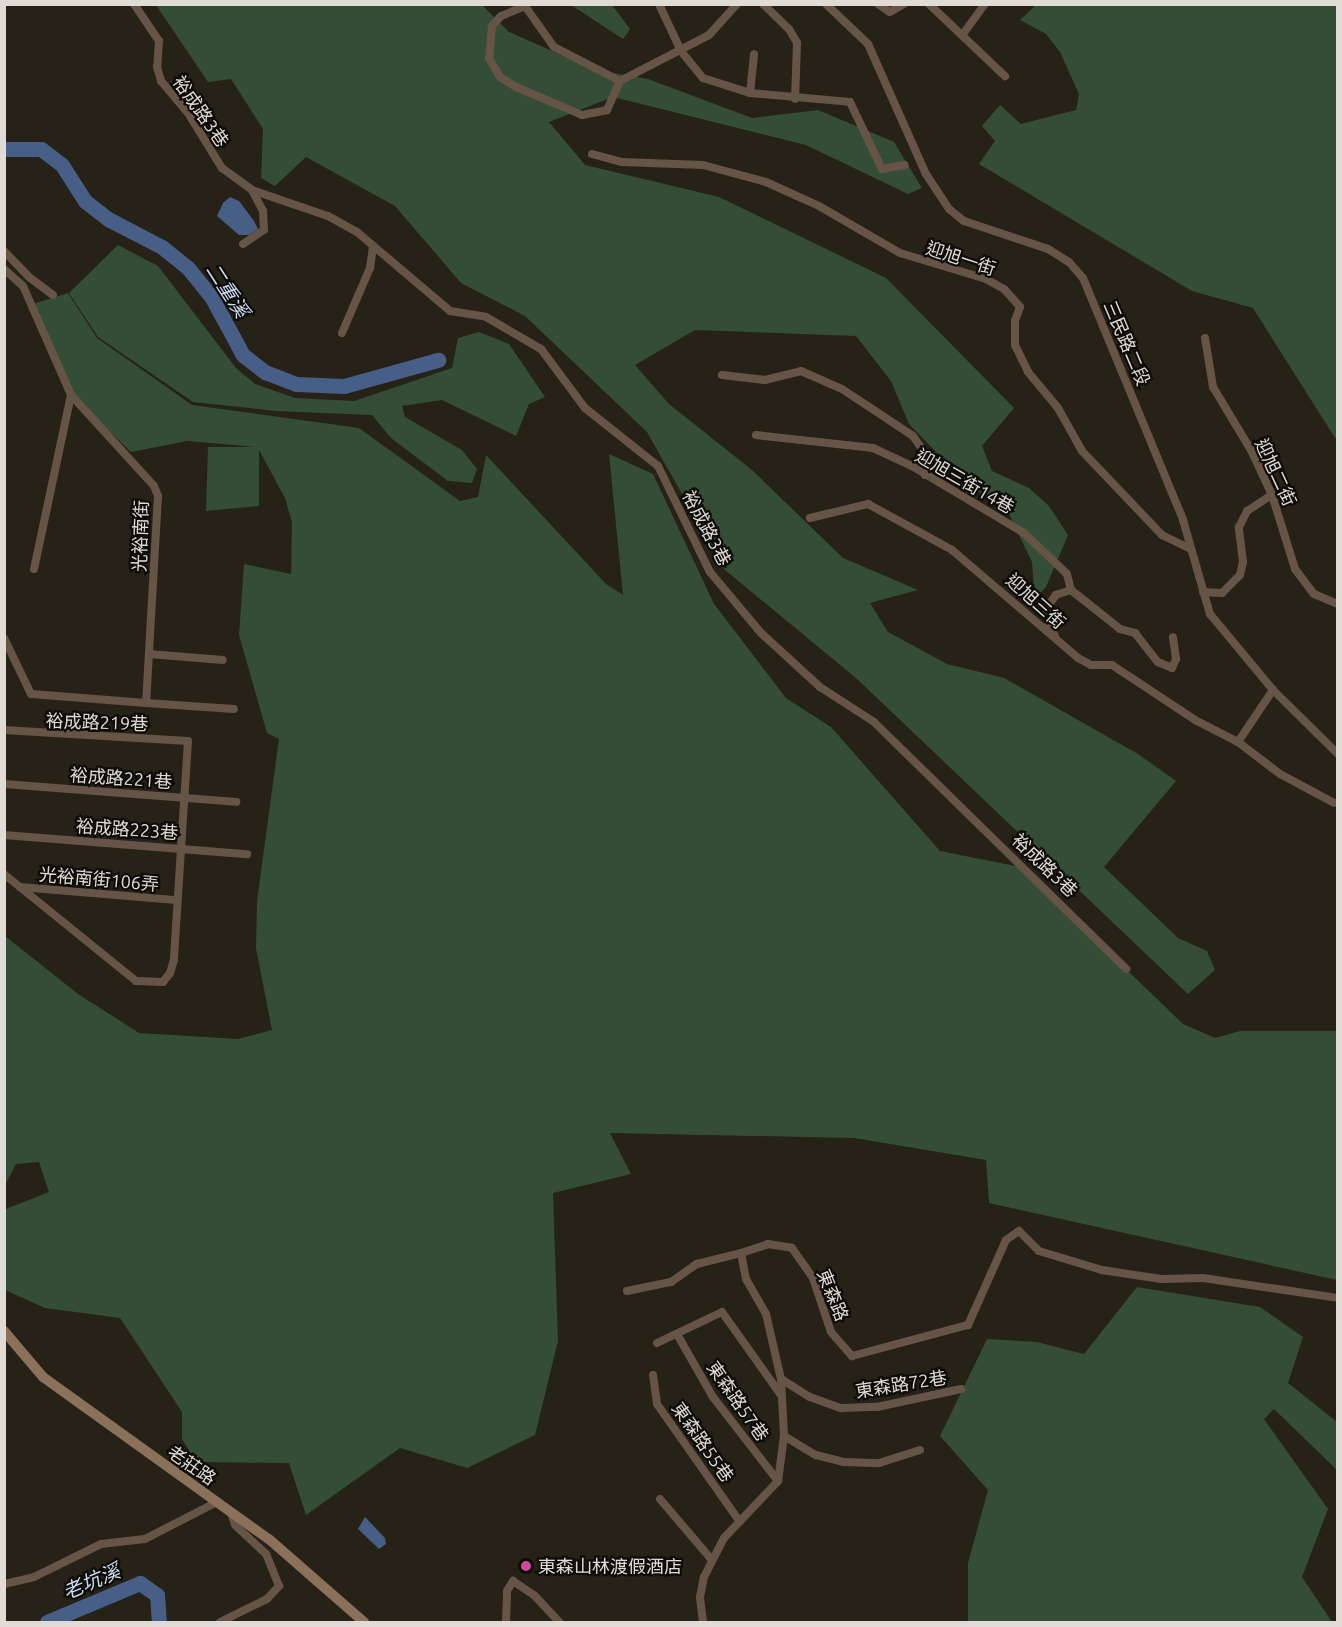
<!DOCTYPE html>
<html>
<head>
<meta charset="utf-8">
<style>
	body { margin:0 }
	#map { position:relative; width:1342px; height:1627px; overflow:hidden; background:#272217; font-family:Ubuntu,"Noto Sans TC",sans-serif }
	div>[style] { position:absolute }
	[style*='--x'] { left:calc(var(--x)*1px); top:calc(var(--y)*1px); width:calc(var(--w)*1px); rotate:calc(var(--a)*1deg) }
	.green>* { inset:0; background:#344d37 }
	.water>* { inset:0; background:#475e86 }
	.river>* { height:15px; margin:-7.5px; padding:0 7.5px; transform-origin:7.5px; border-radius:7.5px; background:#475e86 }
	.street>* { height:8px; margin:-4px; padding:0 4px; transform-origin:4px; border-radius:4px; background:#665547 }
	.secondary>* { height:10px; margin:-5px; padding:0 5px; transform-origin:5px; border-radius:5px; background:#8c715a }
	.dots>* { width:16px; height:16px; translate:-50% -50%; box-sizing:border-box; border:3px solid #0e0c07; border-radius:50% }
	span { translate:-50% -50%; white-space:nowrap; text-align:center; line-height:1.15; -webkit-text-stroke:4.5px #0e0c07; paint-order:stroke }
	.street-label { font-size:18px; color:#e0dcd5 }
	.poi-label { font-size:18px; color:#e0dcd5 }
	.left { translate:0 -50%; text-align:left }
	.water-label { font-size:20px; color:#cbdbf6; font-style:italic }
	.frame { position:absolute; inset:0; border:6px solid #e0dcd5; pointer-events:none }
</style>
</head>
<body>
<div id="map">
	<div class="green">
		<i style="clip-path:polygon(156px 5px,482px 5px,509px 32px,596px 70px,648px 79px,752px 118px,818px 110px,894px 142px,922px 188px,908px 194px,806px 145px,613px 97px,549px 122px,585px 165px,719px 197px,886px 278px,1014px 408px,982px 446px,992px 471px,1029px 488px,1049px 506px,1068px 535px,1046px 587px,1035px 599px,1032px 562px,1007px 510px,968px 485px,909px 424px,891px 381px,856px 336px,695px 330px,635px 365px,669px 404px,752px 470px,843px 558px,918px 590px,870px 603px,888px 632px,947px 664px,1004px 678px,1138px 754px,1176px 781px,1104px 867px,1178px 938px,1207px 951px,1215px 970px,1188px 994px,856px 678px,725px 570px,647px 432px,525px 316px,461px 283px,395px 206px,306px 157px,275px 186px,261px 178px,263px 129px,231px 79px,208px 82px)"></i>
		<i style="clip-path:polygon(571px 5px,612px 5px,630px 29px,623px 39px)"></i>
		<i style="clip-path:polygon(1036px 5px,1337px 5px,1337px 441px,1253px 308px,1192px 291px,979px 164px,995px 141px,982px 126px,1000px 105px,1021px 124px,1076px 110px,1079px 94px,1060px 52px,1046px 34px,1020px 20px)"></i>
		<i style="clip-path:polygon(118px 245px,158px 266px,236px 368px,255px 384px,295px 398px,354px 401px,452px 368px,458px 338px,479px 332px,509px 344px,545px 397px,529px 404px,516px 436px,442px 400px,402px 406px,405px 417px,462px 450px,477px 469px,472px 483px,448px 481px,391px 438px,372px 415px,276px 411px,193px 402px,98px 337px,69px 293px)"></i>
		<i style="clip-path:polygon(68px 293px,97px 338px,192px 405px,359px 428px,460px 501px,478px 497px,486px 455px,606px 584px,623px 595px,609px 454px,653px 474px,714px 604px,786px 698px,831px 727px,940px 851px,1020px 867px,1183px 1024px,1215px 1038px,1240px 1031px,1337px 1031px,1337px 1280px,989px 1203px,986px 1160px,854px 1138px,610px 1133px,631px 1174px,553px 1193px,558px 1341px,535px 1435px,467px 1468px,400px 1448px,306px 1515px,289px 1463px,196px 1462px,182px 1439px,182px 1412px,120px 1318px,45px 1308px,5px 1290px,6px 1209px,49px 1192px,39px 1162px,16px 1164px,5px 1185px,5px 936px,78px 994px,139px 1033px,238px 1039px,272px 1030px,256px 948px,257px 901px,279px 739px,267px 733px,239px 635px,244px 564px,291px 574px,292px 522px,285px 498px,259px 450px,259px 506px,206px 511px,208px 447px,256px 447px,187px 441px,131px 452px,68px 392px,33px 304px)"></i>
		<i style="clip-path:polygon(1137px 1287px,1260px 1307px,1303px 1337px,1288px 1383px,1337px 1422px,1337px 1470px,1274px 1409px,1264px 1419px,1328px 1509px,1302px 1577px,1332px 1622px,1337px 1622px,968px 1622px,968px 1563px,988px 1490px,940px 1436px,987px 1339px,1037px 1342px,1084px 1354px)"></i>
	</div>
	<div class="water">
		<i style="clip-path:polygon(230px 197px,239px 201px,254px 221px,258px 229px,249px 235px,239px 235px,217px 216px,223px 203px)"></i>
		<i style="clip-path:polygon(365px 1517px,385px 1538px,386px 1544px,379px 1549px,358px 1529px)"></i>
	</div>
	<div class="river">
		<i style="--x:4;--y:149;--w:37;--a:0"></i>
		<i style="--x:41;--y:149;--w:26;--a:37"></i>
		<i style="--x:62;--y:165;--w:43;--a:57.4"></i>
		<i style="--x:85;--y:201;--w:29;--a:38"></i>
		<i style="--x:108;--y:219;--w:61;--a:27.4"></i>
		<i style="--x:162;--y:247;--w:33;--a:39"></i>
		<i style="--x:188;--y:268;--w:38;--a:51"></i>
		<i style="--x:212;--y:298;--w:65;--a:61.5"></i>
		<i style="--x:243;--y:355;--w:28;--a:38"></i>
		<i style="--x:265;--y:372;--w:34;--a:21"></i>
		<i style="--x:297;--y:384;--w:47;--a:2.4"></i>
		<i style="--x:344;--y:386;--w:98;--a:-15.5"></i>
		<i style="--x:47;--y:1622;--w:101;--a:-22.8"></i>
		<i style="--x:140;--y:1583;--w:21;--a:35"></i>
		<i style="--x:157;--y:1595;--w:27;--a:86"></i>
	</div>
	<div class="street">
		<i style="--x:134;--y:4;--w:45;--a:56"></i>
		<i style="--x:159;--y:41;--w:26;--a:94"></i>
		<i style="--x:157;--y:67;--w:15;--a:74"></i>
		<i style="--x:161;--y:81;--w:42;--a:49.8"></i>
		<i style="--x:188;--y:113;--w:65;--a:58.3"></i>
		<i style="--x:222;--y:168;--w:37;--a:36"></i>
		<i style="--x:252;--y:190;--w:80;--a:18.9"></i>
		<i style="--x:328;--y:216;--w:33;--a:29"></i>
		<i style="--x:357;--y:232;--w:122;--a:40.3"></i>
		<i style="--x:450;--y:311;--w:36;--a:9"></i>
		<i style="--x:486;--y:317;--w:64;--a:30.2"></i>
		<i style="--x:541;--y:349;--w:74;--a:53.3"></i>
		<i style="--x:585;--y:408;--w:93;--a:38.5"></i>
		<i style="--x:658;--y:466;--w:118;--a:63.9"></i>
		<i style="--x:710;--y:572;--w:80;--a:50.1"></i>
		<i style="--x:761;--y:633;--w:80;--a:42.5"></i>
		<i style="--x:820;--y:687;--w:64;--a:32.9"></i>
		<i style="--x:874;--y:722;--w:353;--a:44.4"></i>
		<i style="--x:659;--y:4;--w:52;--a:64.9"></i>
		<i style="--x:681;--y:51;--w:35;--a:51"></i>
		<i style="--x:703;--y:78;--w:49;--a:17.7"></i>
		<i style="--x:750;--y:93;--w:100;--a:5.1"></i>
		<i style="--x:850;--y:102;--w:74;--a:64.5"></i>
		<i style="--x:882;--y:169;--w:23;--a:-10"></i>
		<i style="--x:763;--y:4;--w:36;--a:44"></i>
		<i style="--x:789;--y:29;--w:16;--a:60"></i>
		<i style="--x:797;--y:43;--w:56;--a:92"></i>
		<i style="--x:826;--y:4;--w:58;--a:43.6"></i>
		<i style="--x:868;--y:44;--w:142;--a:66"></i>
		<i style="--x:926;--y:174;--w:42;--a:56.7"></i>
		<i style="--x:949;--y:209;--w:19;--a:39"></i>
		<i style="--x:964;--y:221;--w:89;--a:18.4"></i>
		<i style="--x:1048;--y:249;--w:25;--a:32"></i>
		<i style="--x:1069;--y:262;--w:21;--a:49"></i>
		<i style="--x:1083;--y:278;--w:262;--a:67.5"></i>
		<i style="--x:1183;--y:520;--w:98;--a:74"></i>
		<i style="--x:1210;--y:614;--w:99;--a:50.3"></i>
		<i style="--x:1273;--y:690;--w:91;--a:44.6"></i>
		<i style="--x:878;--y:4;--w:14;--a:34"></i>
		<i style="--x:890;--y:12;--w:16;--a:-30"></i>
		<i style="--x:929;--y:4;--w:105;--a:43.5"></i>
		<i style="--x:963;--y:34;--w:37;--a:-54"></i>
		<i style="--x:620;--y:81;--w:74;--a:-152.7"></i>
		<i style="--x:554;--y:47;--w:50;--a:-125.3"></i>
		<i style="--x:525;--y:6;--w:26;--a:157"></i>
		<i style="--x:501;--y:16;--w:13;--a:132"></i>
		<i style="--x:492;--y:26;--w:32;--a:95"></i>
		<i style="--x:489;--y:58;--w:22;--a:60"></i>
		<i style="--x:500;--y:77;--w:19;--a:32"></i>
		<i style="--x:516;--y:87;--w:72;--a:23"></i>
		<i style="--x:582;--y:115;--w:25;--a:-11"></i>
		<i style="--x:607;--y:110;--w:32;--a:-66"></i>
		<i style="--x:620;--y:81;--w:100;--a:-27.3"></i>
		<i style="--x:709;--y:35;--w:42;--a:-47.9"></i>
		<i style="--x:750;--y:93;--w:39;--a:-84"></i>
		<i style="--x:592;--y:154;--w:31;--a:15"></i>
		<i style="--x:622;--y:162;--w:81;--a:2.1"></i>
		<i style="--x:703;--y:165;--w:65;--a:15.1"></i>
		<i style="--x:766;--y:182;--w:58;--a:24.4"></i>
		<i style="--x:819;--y:206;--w:94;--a:30.1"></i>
		<i style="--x:900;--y:253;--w:90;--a:16.8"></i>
		<i style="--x:986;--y:279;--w:21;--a:29"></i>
		<i style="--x:1004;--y:289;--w:24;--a:48"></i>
		<i style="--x:1020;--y:307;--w:15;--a:110"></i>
		<i style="--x:1015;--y:321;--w:24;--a:90"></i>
		<i style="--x:1015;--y:345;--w:30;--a:64"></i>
		<i style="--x:1028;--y:372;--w:47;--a:50.2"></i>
		<i style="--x:1058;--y:408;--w:49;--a:60.8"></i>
		<i style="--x:1082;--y:451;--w:116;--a:46.4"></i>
		<i style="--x:1162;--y:535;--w:32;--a:26"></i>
		<i style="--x:243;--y:244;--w:25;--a:-34"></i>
		<i style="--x:264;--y:230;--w:19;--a:-93"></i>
		<i style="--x:263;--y:211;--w:24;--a:-118"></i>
		<i style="--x:4;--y:251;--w:36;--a:46"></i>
		<i style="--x:29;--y:277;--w:30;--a:37"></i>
		<i style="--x:4;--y:269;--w:25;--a:42"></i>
		<i style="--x:23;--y:286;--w:119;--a:66.2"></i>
		<i style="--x:71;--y:395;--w:123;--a:47.6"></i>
		<i style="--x:154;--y:486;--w:11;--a:68"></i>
		<i style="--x:158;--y:496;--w:207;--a:93.3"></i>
		<i style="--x:146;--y:703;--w:115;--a:-175.5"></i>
		<i style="--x:31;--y:694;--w:62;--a:-115.7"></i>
		<i style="--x:342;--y:333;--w:71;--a:-66.7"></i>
		<i style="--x:370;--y:268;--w:22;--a:-82"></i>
		<i style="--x:1205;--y:338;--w:50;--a:80.7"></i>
		<i style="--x:1213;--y:387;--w:76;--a:59"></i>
		<i style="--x:1252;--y:452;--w:47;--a:65.1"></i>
		<i style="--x:1272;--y:495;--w:77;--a:72.7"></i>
		<i style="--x:1295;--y:569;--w:31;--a:53"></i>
		<i style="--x:1314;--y:594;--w:26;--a:23"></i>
		<i style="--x:722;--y:375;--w:43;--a:6.6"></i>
		<i style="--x:765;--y:380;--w:37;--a:-14"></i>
		<i style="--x:801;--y:371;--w:45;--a:23.7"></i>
		<i style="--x:842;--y:389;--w:85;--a:33.5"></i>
		<i style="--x:913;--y:436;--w:21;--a:55"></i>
		<i style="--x:925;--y:453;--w:22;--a:90"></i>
		<i style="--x:756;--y:435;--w:118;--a:6.3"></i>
		<i style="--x:873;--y:448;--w:43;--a:24.8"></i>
		<i style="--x:912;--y:466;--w:131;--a:30.9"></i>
		<i style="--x:1024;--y:533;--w:59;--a:43.6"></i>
		<i style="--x:1067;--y:574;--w:16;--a:76"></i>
		<i style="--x:1071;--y:590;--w:16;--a:162"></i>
		<i style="--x:1056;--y:595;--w:15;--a:127"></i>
		<i style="--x:1047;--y:607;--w:12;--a:90"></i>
		<i style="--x:1047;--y:619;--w:19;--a:65"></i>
		<i style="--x:810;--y:518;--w:60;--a:-13.6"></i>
		<i style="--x:868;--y:504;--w:96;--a:28.7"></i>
		<i style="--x:952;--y:550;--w:166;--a:40.6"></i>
		<i style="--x:1078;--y:658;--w:15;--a:28"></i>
		<i style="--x:1091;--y:665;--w:21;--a:0"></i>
		<i style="--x:1112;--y:665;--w:100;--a:33.5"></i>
		<i style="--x:1195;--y:720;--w:48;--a:27.1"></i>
		<i style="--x:1238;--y:742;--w:63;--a:-56.1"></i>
		<i style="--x:34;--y:569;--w:178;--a:-78"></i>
		<i style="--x:1071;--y:590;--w:63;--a:38.5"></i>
		<i style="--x:1120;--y:629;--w:16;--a:15"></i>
		<i style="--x:1135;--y:633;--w:37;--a:52"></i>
		<i style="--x:1158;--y:662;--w:15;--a:23"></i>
		<i style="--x:1172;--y:668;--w:10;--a:-66"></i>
		<i style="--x:1176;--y:659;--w:22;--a:-98"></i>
		<i style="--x:1203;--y:592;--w:19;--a:3"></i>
		<i style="--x:1222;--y:593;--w:25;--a:-45"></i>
		<i style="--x:1240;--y:575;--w:13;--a:-77"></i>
		<i style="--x:1243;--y:562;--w:35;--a:-97"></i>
		<i style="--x:1239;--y:527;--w:18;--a:-63"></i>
		<i style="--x:1247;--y:511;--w:30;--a:-33"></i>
		<i style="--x:149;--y:654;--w:74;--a:4.6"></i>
		<i style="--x:146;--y:703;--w:88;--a:3.9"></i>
		<i style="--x:4;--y:730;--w:184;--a:3.4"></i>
		<i style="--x:188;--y:741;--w:219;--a:93.7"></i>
		<i style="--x:174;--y:960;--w:14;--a:107"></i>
		<i style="--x:170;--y:973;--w:11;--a:128"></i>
		<i style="--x:163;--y:982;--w:27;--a:-178"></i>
		<i style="--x:136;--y:981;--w:170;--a:-141"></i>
		<i style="--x:1238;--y:742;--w:53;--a:37.3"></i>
		<i style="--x:1280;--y:774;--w:61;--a:28.2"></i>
		<i style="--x:4;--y:784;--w:233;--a:4.4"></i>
		<i style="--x:4;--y:835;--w:244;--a:4.5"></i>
		<i style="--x:20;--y:887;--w:157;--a:4.8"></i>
		<i style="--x:627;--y:1291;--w:45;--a:-11.6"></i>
		<i style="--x:671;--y:1282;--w:32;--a:-35"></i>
		<i style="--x:697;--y:1264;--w:45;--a:-14"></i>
		<i style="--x:677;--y:1334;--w:73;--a:60.3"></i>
		<i style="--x:713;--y:1397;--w:106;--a:52.3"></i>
		<i style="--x:657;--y:1343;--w:72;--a:-25.5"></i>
		<i style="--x:722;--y:1312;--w:102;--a:54.6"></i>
		<i style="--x:653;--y:1375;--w:29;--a:82"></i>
		<i style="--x:657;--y:1404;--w:144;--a:54.9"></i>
		<i style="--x:781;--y:1379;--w:34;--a:32"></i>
		<i style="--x:810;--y:1397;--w:33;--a:20"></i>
		<i style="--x:841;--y:1408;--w:36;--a:-2"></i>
		<i style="--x:877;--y:1407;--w:86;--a:-12.1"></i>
		<i style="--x:784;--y:1436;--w:37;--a:31"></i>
		<i style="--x:816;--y:1455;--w:29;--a:14"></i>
		<i style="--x:844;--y:1462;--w:35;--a:2"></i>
		<i style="--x:879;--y:1463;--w:43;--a:-17.6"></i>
		<i style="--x:660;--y:1499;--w:80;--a:49.6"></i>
		<i style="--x:4;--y:1584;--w:31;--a:-13"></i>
		<i style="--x:34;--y:1577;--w:75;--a:-26.2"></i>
		<i style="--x:101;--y:1544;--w:44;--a:-6.5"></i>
		<i style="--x:145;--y:1539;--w:81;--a:-27.2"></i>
		<i style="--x:220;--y:1622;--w:52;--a:-26.1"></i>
		<i style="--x:267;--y:1599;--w:18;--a:-47"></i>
		<i style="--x:279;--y:1586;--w:35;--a:-112"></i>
		<i style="--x:266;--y:1554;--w:42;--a:-136.9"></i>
		<i style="--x:235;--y:1525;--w:13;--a:-108"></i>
		<i style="--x:506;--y:1622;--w:31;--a:-88"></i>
		<i style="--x:507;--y:1591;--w:12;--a:-59"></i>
		<i style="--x:513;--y:1581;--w:25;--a:34"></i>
		<i style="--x:534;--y:1595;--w:37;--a:47"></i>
		<i style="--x:703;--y:1622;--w:25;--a:-97"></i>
		<i style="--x:700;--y:1597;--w:20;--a:-79"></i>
		<i style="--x:704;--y:1577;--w:44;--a:-62.9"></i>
		<i style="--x:724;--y:1538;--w:79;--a:-46.5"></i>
		<i style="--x:778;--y:1481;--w:45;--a:-82.4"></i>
		<i style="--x:784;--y:1436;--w:57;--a:-93"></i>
		<i style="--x:781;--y:1379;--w:67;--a:-103"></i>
		<i style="--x:766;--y:1314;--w:40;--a:-119.7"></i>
		<i style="--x:746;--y:1279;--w:26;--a:-101"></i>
		<i style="--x:741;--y:1253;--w:28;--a:-18"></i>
		<i style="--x:768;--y:1244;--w:24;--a:9"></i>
		<i style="--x:792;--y:1248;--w:37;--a:55"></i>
		<i style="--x:813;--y:1278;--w:57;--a:71.6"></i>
		<i style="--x:831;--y:1332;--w:32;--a:49"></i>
		<i style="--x:852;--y:1356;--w:120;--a:-15"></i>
		<i style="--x:968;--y:1325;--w:93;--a:-65.9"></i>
		<i style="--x:1006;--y:1240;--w:16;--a:-35"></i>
		<i style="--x:1019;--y:1231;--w:28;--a:45"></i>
		<i style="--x:1039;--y:1251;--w:66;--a:16.8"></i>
		<i style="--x:1102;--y:1270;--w:60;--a:8.7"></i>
		<i style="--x:1161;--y:1279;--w:42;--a:-1.4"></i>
		<i style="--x:1203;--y:1278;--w:136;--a:8.4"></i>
	</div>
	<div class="secondary">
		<i style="--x:4;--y:1331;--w:60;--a:49.7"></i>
		<i style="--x:43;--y:1377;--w:279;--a:35.7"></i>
		<i style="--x:270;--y:1540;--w:125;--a:41.1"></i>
	</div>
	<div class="dots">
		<i style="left:526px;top:1566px;background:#d1479c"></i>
	</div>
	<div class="street-label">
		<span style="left:201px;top:111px;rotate:55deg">裕成路3巷</span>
		<span style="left:961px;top:258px;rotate:18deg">迎旭一街</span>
		<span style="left:1127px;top:343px;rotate:67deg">三民路二段</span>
		<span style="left:1276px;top:472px;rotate:65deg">迎旭二街</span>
		<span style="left:965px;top:481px;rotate:30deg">迎旭三街14巷</span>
		<span style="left:707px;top:528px;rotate:62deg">裕成路3巷</span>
		<span style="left:140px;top:536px;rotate:-88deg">光裕南街</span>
		<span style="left:1036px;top:601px;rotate:42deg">迎旭三街</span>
		<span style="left:97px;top:722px;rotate:2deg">裕成路219巷</span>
		<span style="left:121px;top:778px;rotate:4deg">裕成路221巷</span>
		<span style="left:127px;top:829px;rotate:4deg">裕成路223巷</span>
		<span style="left:1045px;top:865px;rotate:44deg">裕成路3巷</span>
		<span style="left:99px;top:879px;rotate:5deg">光裕南街106弄</span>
		<span style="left:833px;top:1295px;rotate:68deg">東森路</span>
		<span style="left:901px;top:1384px;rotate:-9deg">東森路72巷</span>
		<span style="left:738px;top:1401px;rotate:55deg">東森路57巷</span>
		<span style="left:703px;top:1442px;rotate:55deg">東森路55巷</span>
		<span style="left:192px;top:1465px;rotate:35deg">老莊路</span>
	</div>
	<div class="poi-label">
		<span class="left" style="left:538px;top:1566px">東森山林渡假酒店</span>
	</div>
	<div class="water-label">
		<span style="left:228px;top:290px;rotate:57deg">二重溪</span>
		<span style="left:91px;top:1581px;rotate:-23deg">老坑溪</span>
	</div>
	<div class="frame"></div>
</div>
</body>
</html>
